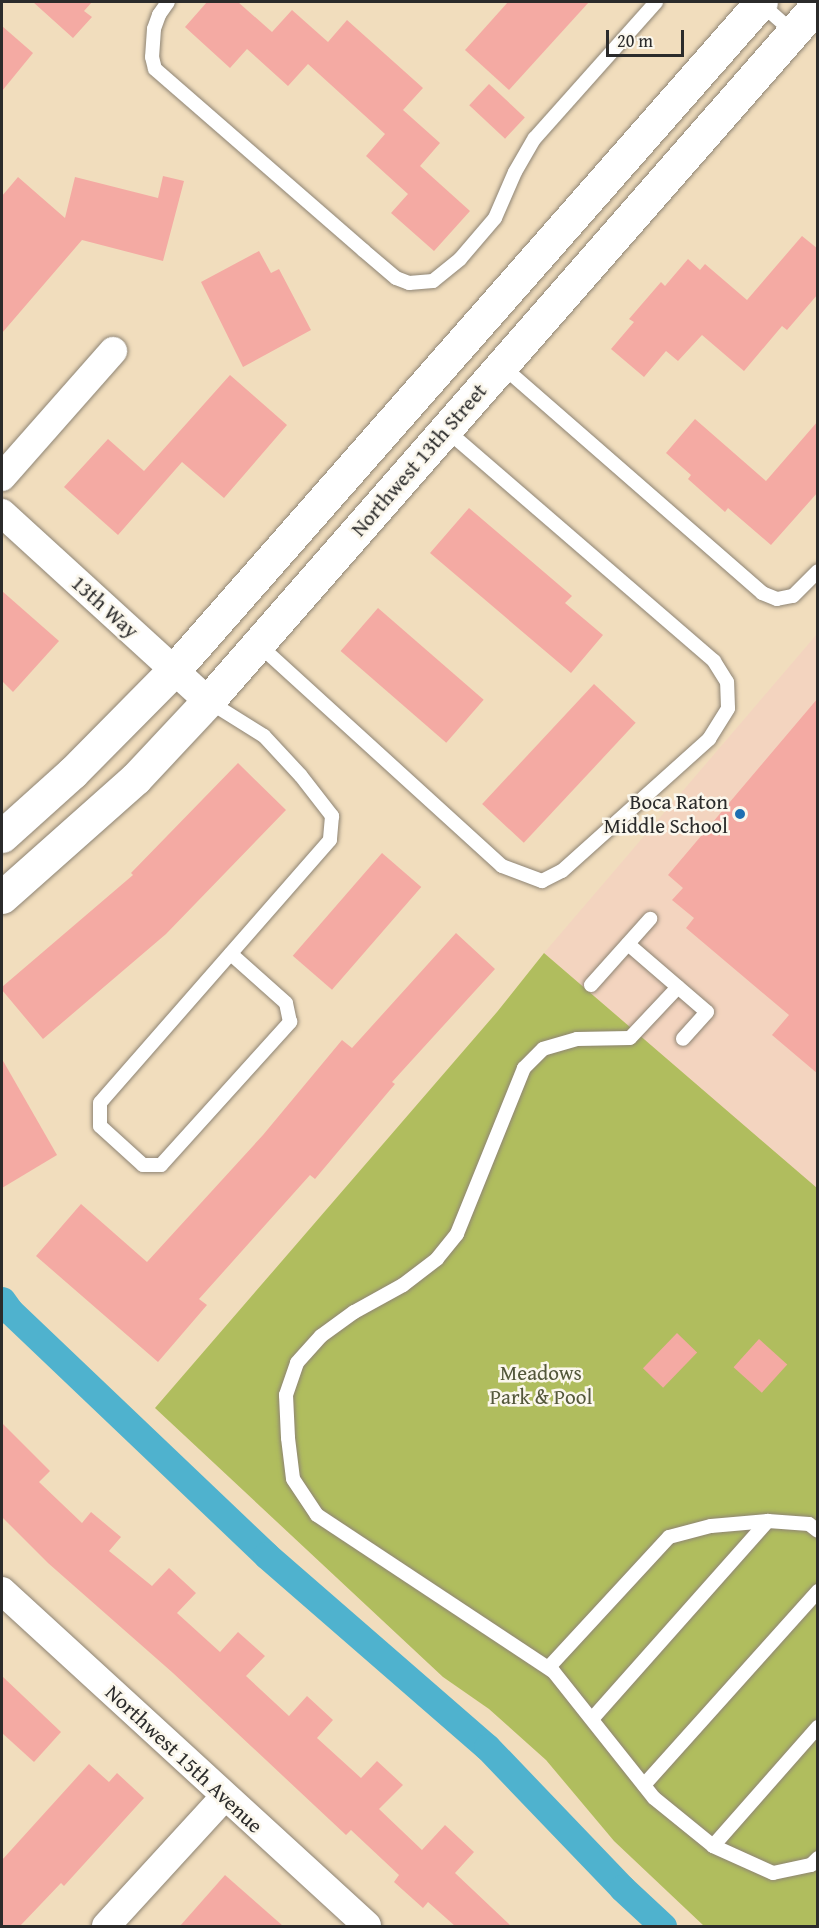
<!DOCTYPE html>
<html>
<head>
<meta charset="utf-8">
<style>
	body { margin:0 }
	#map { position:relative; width:819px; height:1928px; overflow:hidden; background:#f1ddbd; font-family:"Gentium Book Plus",serif }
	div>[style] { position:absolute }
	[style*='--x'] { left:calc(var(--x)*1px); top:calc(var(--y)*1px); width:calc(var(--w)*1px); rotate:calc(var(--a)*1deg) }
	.built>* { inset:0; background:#f3d4bf }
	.green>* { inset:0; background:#b0bd5e }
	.canal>* { height:27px; margin:-13.5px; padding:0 13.5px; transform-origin:13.5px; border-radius:13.5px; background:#4fb2ce }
	.building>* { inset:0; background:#f4aaa3; transform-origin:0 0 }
	.roads { filter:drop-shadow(0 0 2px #8e8474) drop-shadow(0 0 2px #8e8474) }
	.service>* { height:14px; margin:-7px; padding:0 7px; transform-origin:7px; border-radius:7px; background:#fff }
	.minor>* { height:28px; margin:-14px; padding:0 14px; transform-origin:14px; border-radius:14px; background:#fff }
	.tertiary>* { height:33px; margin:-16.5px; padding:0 16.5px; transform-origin:16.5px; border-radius:16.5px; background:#fff }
	.dots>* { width:16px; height:16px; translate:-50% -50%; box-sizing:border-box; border:3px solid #fbf7ec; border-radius:50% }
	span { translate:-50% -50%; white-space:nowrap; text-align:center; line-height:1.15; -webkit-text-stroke:5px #fbf7ec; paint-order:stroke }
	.street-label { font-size:21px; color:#2b2b2b }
	.poi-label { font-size:21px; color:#2b2b2b }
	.right { translate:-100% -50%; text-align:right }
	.park-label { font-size:21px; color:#53573a }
	.frame { position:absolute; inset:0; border:3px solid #2b2b2b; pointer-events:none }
	.scale { position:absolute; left:606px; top:30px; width:78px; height:27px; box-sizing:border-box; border:3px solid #2b2b2b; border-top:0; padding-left:8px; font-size:18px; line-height:21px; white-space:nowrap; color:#2b2b2b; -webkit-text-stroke:4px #fbf7ec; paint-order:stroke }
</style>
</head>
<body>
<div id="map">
	<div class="built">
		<i style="clip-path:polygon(817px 634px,817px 1191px,544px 953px)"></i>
	</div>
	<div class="green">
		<i style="clip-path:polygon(544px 953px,817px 1188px,817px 1926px,704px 1926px,614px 1841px,546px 1760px,489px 1709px,443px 1677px,155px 1408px,497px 1012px)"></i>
	</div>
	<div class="canal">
		<i style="--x:2;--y:1300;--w:14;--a:54"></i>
		<i style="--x:10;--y:1311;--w:354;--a:43.6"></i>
		<i style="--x:266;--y:1555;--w:293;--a:41"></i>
		<i style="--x:487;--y:1747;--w:195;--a:46.2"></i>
		<i style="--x:622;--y:1888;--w:56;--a:42.8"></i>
	</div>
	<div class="building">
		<i style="clip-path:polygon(33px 2px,92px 2px,84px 11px,92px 17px,73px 38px)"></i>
		<i style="clip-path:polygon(207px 2px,238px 2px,272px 32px,292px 10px,328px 42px,347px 20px,423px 88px,403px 110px,440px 143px,420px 166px,470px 211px,434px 251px,391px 213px,408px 194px,366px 156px,385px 134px,308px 64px,288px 86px,247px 49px,230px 68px,185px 27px)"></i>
		<i style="clip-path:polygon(508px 2px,589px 2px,509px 90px,465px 50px)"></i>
		<i style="clip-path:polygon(2px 26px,33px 53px,2px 91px)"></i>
		<i style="left:489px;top:84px;width:49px;height:29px;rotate:43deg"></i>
		<i style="clip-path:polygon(163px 176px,184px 181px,163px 261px,82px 240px,2px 333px,2px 196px,18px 177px,65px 218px,75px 177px,158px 198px)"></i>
		<i style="clip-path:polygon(802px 236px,818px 249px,818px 294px,787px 330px,782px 326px,744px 371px,702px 335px,678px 361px,666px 351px,644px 377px,611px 349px,634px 322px,629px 319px,661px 282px,665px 286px,688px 259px,700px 270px,705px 264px,747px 300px)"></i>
		<i style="clip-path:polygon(259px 251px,271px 273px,279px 269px,311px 330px,243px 367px,201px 282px)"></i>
		<i style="clip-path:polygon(230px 375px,287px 425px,224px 498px,182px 462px,118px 535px,64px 487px,108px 439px,144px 471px)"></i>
		<i style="clip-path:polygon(695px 419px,766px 481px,818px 421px,818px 492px,771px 545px,728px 508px,725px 512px,688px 479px,691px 475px,666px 453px)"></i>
		<i style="clip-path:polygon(469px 508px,572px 596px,565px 603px,603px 635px,571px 673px,430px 553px)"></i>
		<i style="clip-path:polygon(2px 591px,59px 641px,13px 692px,2px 681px)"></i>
		<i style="left:378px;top:608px;width:140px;height:57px;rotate:41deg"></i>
		<i style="left:594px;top:684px;width:57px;height:164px;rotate:43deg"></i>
		<i style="clip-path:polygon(818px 698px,818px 1074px,772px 1035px,789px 1015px,686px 928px,694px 918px,672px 900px,683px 888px,668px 875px)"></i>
		<i style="clip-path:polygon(238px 763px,286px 810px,166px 934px,43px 1039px,2px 990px,2px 987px,133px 875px,131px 873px)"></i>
		<i style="left:382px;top:853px;width:52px;height:136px;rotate:41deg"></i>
		<i style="clip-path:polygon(456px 933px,495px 969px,392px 1082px,395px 1084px,315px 1179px,310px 1175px,199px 1299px,207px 1305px,158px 1362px,36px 1256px,81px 1204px,147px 1262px,263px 1135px,342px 1040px,352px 1048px)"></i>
		<i style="clip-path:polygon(2px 1059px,57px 1155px,2px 1188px)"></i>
		<i style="left:677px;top:1333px;width:28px;height:49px;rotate:44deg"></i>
		<i style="left:759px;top:1339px;width:38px;height:38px;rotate:42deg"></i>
		<i style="clip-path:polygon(2px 1423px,50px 1471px,39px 1482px,82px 1523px,91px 1512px,121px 1537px,109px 1551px,152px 1586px,169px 1568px,196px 1593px,177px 1613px,220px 1652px,238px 1632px,265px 1656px,246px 1676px,289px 1716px,307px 1696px,333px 1720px,317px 1738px,361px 1778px,377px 1761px,403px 1785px,379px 1809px,422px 1850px,445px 1825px,474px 1852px,455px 1873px,511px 1926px,455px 1926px,428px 1902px,423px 1908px,394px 1882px,399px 1875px,351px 1830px,346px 1835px,173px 1673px,48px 1563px,2px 1517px)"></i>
		<i style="clip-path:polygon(2px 1676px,61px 1732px,34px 1762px,2px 1733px)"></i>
		<i style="clip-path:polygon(89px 1764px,109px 1782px,117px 1773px,144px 1798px,64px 1886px,61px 1883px,20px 1926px,2px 1926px,2px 1860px)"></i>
		<i style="clip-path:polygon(225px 1875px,283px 1926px,180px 1926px)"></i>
	</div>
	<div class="roads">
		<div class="service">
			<i style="--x:168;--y:2;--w:16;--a:125"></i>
			<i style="--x:159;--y:15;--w:15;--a:110"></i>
			<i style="--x:154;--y:29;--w:28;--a:94"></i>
			<i style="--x:152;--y:57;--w:12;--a:76"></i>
			<i style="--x:155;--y:69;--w:276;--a:41"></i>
			<i style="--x:363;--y:250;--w:43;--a:40.3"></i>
			<i style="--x:396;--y:278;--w:14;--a:21"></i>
			<i style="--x:409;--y:283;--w:24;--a:-5"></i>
			<i style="--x:433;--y:281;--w:35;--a:-39"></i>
			<i style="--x:460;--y:259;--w:54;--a:-49.5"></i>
			<i style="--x:495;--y:218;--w:50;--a:-66.5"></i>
			<i style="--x:515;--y:172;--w:39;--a:-60"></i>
			<i style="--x:535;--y:138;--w:182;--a:-48.3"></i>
			<i style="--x:759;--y:2;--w:45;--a:41.4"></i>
			<i style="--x:501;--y:365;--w:347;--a:41.1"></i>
			<i style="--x:762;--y:593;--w:16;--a:22"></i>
			<i style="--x:777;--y:599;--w:16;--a:-11"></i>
			<i style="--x:793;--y:596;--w:35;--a:-45"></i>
			<i style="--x:258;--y:644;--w:330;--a:42.3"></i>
			<i style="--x:502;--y:866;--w:43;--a:20.6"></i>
			<i style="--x:542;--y:881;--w:22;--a:-27"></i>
			<i style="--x:562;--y:871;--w:198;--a:-41.9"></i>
			<i style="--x:709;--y:739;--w:36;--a:-58"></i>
			<i style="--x:728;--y:708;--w:26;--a:-92"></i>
			<i style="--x:727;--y:682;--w:25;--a:-122"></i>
			<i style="--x:714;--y:661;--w:354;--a:-139.2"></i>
			<i style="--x:208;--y:701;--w:66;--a:32"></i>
			<i style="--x:264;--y:736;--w:54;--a:47.2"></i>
			<i style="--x:301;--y:776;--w:51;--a:52.2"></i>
			<i style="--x:332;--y:816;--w:24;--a:95"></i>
			<i style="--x:330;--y:840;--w:349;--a:131.2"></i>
			<i style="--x:100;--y:1103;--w:23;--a:90"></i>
			<i style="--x:100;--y:1126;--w:58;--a:42.2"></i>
			<i style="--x:143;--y:1165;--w:18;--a:0"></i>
			<i style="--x:161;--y:1165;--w:193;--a:-47.9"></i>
			<i style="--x:290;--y:1022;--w:19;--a:-102"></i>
			<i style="--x:286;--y:1003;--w:74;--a:-138.3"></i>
			<i style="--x:628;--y:944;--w:104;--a:40.7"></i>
			<i style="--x:707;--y:1012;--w:36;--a:132"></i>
			<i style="--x:591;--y:985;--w:89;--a:-48.2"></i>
			<i style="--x:678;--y:987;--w:70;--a:133.3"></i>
			<i style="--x:630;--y:1038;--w:53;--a:178.9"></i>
			<i style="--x:577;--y:1039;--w:35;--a:164"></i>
			<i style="--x:543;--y:1049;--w:27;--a:135"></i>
			<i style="--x:524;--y:1068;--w:179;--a:112"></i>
			<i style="--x:457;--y:1234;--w:32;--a:129"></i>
			<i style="--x:437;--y:1259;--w:43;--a:142.6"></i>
			<i style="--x:403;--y:1285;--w:56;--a:151.1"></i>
			<i style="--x:354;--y:1312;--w:41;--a:144"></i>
			<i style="--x:321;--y:1336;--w:36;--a:132"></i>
			<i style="--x:297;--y:1363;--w:34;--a:109"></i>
			<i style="--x:286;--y:1395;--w:43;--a:87.3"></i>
			<i style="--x:288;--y:1438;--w:41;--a:83"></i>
			<i style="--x:293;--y:1479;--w:43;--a:56.3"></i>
			<i style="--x:317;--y:1515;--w:283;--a:33.5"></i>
			<i style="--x:553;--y:1671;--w:162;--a:51.5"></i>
			<i style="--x:654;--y:1798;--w:76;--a:39.1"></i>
			<i style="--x:713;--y:1846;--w:66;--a:24.2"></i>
			<i style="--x:773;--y:1873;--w:39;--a:-12"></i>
			<i style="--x:811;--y:1865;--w:10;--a:-45"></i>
			<i style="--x:549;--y:1667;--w:177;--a:-47.3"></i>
			<i style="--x:669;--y:1537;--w:43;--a:-14.7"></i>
			<i style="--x:711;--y:1526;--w:57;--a:-5"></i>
			<i style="--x:768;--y:1521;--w:41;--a:4.2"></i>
			<i style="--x:809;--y:1524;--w:11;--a:38"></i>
			<i style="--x:592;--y:1719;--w:265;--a:-48.4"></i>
			<i style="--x:644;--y:1785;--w:261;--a:-48.1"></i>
			<i style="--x:713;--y:1846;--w:159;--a:-48.6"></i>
		</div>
		<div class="minor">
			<i style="--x:2;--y:477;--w:168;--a:-48.6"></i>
			<i style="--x:2;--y:513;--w:279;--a:42.4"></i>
			<i style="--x:2;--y:1591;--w:495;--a:42.5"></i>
			<i style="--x:106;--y:1926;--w:176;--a:-47.5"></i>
		</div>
		<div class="tertiary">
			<i style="--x:2;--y:836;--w:94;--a:-42"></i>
			<i style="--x:72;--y:773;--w:145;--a:-45.3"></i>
			<i style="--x:174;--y:670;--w:889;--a:-48.69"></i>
			<i style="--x:2;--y:897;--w:179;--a:-41.6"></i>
			<i style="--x:136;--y:778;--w:105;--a:-46.9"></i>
			<i style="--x:208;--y:701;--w:926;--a:-48.81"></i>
		</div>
	</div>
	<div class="dots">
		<i style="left:740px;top:814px;background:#1f6fb2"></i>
	</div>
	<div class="street-label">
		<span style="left:419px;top:460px;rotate:-49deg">Northwest 13th Street</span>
		<span style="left:105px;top:607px;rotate:42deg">13th Way</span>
		<span style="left:184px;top:1759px;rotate:43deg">Northwest 15th Avenue</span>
	</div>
	<div class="poi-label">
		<span class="right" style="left:728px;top:814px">Boca Raton<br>Middle School</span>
	</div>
	<div class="park-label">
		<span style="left:541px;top:1385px">Meadows<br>Park &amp; Pool</span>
	</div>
	<div class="frame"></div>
	<div class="scale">20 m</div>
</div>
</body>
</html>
